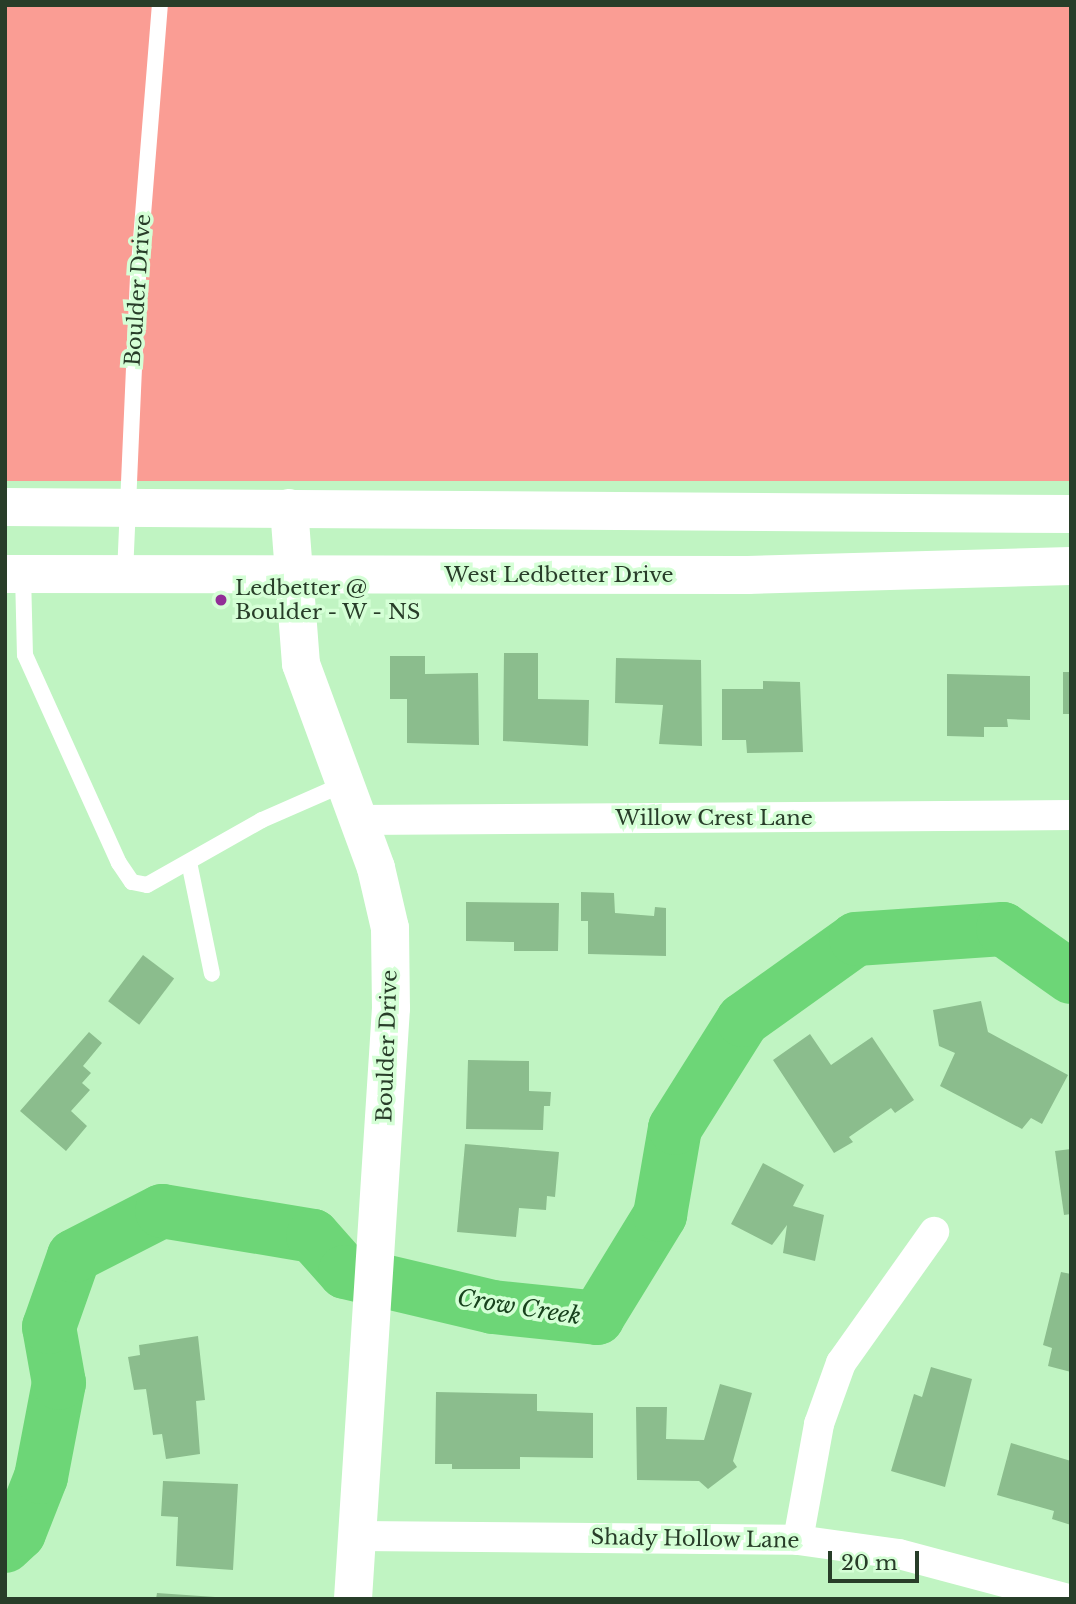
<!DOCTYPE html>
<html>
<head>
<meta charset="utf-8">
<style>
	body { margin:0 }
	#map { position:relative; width:1076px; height:1604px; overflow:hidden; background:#c0f4c2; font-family:"Libre Baskerville",serif }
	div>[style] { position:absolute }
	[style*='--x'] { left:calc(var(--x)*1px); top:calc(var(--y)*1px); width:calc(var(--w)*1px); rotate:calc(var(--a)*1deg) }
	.green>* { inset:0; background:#fa9d94; transform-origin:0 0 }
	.river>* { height:54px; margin:-27px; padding:0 27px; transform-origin:27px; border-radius:27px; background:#6dd677 }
	.building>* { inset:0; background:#8bbd8d; transform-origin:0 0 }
	.lane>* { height:16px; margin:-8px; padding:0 8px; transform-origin:8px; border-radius:8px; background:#fff }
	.street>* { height:30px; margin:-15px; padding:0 15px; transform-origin:15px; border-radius:15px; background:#fff }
	.secondary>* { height:38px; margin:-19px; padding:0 19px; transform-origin:19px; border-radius:19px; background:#fff }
	.primary>* { height:38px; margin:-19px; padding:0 19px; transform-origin:19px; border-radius:19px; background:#fff }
	.dots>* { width:19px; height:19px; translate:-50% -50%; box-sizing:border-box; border:4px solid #d5ffd6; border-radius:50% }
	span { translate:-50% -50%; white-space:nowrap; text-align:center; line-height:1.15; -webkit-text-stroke:7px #d5ffd6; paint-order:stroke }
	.street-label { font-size:21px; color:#283d29 }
	.poi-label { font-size:21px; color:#283d29 }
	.left { translate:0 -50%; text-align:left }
	.water-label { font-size:23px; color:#18421d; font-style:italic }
	.frame { position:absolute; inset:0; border:7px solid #283d29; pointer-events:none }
	.scale { position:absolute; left:828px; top:1551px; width:91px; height:32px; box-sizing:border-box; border:4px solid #283d29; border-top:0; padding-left:9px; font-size:21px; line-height:24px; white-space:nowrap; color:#283d29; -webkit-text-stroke:5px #d5ffd6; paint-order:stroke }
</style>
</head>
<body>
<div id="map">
	<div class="green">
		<i style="left:5px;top:5px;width:1066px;height:476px"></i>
	</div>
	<div class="river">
		<i style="--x:5;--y:1546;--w:19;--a:-43"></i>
		<i style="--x:19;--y:1533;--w:60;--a:-68.6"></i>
		<i style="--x:41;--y:1477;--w:96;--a:-79.2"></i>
		<i style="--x:59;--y:1383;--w:57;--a:-100.1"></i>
		<i style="--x:49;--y:1327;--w:75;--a:-70.6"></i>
		<i style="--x:74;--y:1256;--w:99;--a:-27.1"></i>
		<i style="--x:162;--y:1211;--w:153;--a:9.4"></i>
		<i style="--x:313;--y:1236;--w:48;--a:48.4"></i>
		<i style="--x:345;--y:1272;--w:152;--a:13.3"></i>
		<i style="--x:493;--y:1307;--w:105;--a:6"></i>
		<i style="--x:597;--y:1318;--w:121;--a:-58.5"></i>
		<i style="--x:660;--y:1215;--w:88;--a:-80.2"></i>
		<i style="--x:675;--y:1128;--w:128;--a:-57.8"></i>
		<i style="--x:743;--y:1020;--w:139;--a:-35.6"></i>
		<i style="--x:856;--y:939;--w:147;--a:-3.9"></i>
		<i style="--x:1003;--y:929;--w:83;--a:35.2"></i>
	</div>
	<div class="building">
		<i style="clip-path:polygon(504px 653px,538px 653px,538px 699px,589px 700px,588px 746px,503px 741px)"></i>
		<i style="clip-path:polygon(390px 656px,425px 656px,425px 674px,478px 673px,479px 745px,407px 743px,407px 699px,390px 699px)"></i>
		<i style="clip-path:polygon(616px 658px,701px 660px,702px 746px,659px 744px,663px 705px,615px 703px)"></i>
		<i style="left:1063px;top:672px;width:8px;height:42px"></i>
		<i style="clip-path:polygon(947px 674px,1030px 676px,1030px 720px,1007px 719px,1008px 727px,984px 727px,984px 737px,947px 736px)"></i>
		<i style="clip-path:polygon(763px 681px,800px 682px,803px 752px,747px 753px,746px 740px,722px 740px,722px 689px,763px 689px)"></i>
		<i style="clip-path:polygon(581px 892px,614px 893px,615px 913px,654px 916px,655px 907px,666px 908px,666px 956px,588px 954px,588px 921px,581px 921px)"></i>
		<i style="clip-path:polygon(466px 902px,559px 903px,558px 951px,514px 951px,514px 942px,466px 941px)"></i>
		<i style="left:143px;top:955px;width:39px;height:58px;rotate:37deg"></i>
		<i style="clip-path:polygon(981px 1001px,988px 1032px,1068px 1075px,1042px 1124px,1031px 1118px,1022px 1129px,940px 1086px,955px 1053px,939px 1046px,933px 1010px)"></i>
		<i style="clip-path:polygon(89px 1032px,102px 1043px,83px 1066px,91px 1073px,82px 1083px,90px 1090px,71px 1111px,87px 1126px,66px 1151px,20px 1111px)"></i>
		<i style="clip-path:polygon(810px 1034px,831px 1065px,872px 1037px,914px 1100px,895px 1113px,891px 1108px,849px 1137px,853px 1142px,834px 1153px,773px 1060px)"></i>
		<i style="clip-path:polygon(468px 1060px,529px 1061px,529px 1091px,551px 1092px,550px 1106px,544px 1106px,543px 1130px,466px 1129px)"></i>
		<i style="clip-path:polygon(465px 1144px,559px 1152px,555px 1197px,547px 1196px,546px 1210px,519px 1208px,516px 1237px,457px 1232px)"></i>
		<i style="clip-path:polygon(1071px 1149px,1071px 1214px,1064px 1215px,1055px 1151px)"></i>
		<i style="clip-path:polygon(763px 1163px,804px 1185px,793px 1206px,824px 1215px,815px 1261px,783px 1253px,787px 1225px,772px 1245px,731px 1224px)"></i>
		<i style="clip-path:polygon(1061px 1272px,1071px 1274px,1071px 1372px,1048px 1366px,1052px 1348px,1043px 1345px)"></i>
		<i style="clip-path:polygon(198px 1336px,205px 1400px,196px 1401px,200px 1454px,166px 1459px,162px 1434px,153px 1435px,146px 1389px,134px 1390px,128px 1357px,140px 1355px,139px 1345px)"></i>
		<i style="clip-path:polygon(931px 1367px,972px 1379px,945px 1487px,891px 1471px,914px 1394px,922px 1397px)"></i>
		<i style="clip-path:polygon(720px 1384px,752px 1393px,733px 1461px,737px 1467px,708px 1489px,699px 1481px,637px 1480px,636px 1407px,667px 1407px,666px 1439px,704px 1440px)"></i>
		<i style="clip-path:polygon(436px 1392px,537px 1394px,537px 1411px,593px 1413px,593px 1458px,520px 1457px,520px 1469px,452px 1469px,452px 1464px,435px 1464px)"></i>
		<i style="clip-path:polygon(1011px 1443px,1071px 1461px,1071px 1525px,1052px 1519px,1054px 1511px,997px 1495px)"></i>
		<i style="clip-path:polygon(163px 1481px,238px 1484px,233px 1570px,176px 1566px,178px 1517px,161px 1516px)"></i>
		<i style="clip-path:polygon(157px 1593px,215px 1597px,215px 1599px,156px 1599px)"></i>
	</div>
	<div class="lane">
		<i style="--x:23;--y:574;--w:81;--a:88.6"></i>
		<i style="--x:25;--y:655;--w:228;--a:65.7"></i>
		<i style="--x:119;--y:863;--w:23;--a:56"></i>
		<i style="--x:132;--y:882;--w:15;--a:11"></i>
		<i style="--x:147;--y:885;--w:132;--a:-29.5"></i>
		<i style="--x:262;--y:820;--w:90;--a:-23.7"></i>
		<i style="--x:125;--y:574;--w:297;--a:-87.5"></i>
		<i style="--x:138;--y:277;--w:273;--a:-85.4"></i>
		<i style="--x:189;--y:862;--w:114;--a:78.4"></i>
	</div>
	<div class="street">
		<i style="--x:358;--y:820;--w:713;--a:-0.4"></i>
		<i style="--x:357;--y:1536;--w:441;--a:0.5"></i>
		<i style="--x:798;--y:1540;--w:102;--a:7.9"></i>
		<i style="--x:899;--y:1554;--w:175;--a:14.9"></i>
		<i style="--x:798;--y:1540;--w:118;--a:-79.7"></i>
		<i style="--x:819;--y:1424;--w:65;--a:-70.2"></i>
		<i style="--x:841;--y:1363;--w:161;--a:-54.6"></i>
	</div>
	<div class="secondary">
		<i style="--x:289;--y:508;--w:156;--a:85.6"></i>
		<i style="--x:301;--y:664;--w:217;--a:69.8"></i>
		<i style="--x:376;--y:868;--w:62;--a:76.9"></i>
		<i style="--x:390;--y:928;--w:80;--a:89.3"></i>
		<i style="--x:391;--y:1008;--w:592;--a:93.68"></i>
	</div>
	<div class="primary">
		<i style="--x:5;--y:507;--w:1066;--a:0.38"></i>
		<i style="--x:5;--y:574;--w:743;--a:0.08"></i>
		<i style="--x:748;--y:575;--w:323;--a:-1.6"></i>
	</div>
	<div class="dots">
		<i style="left:221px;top:600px;background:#922f97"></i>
	</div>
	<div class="street-label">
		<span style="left:138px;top:290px;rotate:-86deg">Boulder Drive</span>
		<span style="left:559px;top:575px">West Ledbetter Drive</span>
		<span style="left:714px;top:818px">Willow Crest Lane</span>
		<span style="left:387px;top:1046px;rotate:-88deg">Boulder Drive</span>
		<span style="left:695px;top:1539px;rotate:1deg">Shady Hollow Lane</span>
	</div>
	<div class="poi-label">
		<span class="left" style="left:235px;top:600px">Ledbetter @<br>Boulder - W - NS</span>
	</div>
	<div class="water-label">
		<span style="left:519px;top:1307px;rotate:9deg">Crow Creek</span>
	</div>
	<div class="frame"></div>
	<div class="scale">20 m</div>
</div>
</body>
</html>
